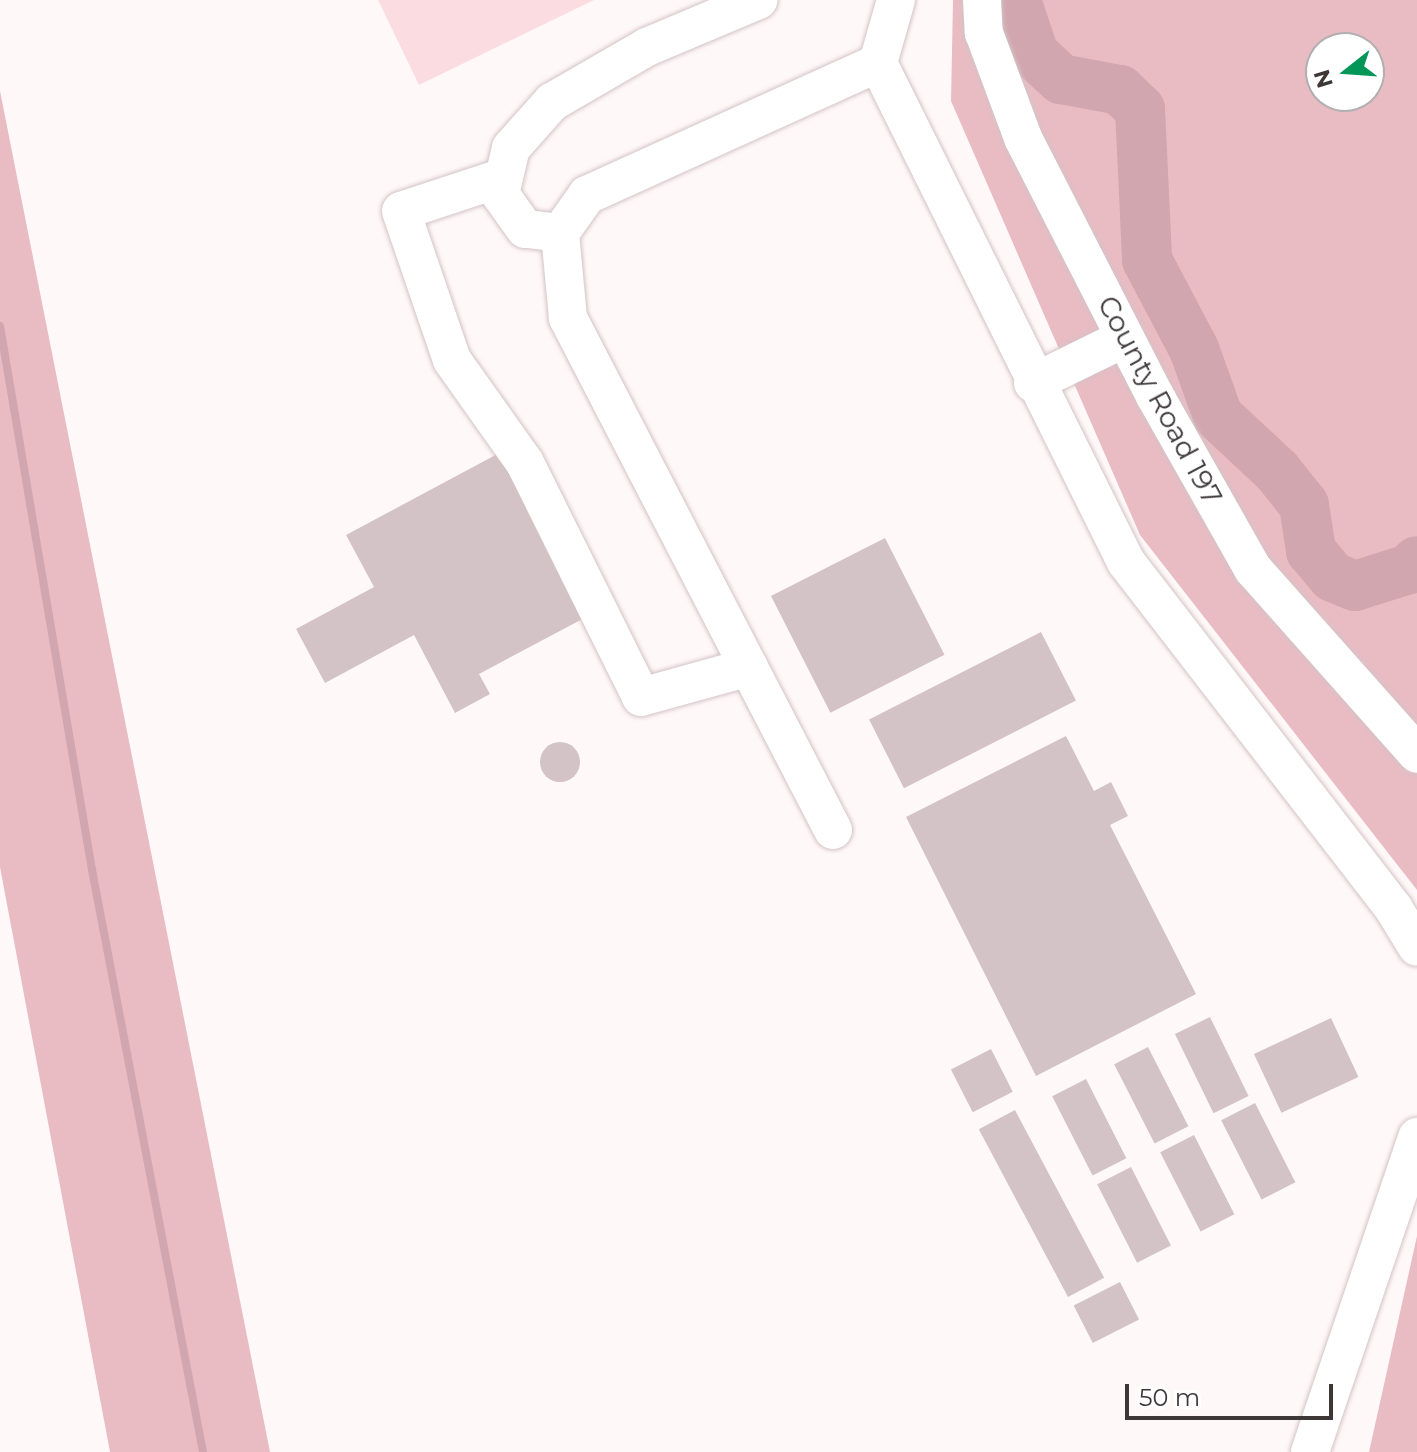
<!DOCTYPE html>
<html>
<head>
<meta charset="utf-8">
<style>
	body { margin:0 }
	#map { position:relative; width:1417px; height:1452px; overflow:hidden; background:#fff8f9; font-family:Montserrat,sans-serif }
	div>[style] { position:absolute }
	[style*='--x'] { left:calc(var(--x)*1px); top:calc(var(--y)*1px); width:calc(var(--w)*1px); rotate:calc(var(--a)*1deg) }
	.green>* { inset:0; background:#fbdce1 }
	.forest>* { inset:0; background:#e9bcc4 }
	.stream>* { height:8px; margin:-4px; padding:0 4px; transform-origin:4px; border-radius:4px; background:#d2a6ae }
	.river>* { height:50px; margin:-25px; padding:0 25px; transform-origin:25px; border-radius:25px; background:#d2a6ae }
	.building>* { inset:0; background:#d3c3c6; transform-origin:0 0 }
	.round { border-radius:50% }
	.roads { filter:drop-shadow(0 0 2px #d3c3c6) drop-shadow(0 0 2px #d3c3c6) }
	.minor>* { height:38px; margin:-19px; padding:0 19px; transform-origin:19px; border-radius:19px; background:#fff }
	span { translate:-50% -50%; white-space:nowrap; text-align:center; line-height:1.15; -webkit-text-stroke:7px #fff; paint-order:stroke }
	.street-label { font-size:28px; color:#3d3738 }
	.north { position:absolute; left:1305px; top:32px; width:80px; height:80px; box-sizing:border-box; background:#fff; border:2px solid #b1afaf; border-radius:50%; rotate:253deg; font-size:22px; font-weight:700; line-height:32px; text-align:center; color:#3d3738 }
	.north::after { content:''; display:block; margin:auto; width:28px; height:36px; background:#029658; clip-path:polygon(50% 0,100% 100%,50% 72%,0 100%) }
	.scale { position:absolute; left:1125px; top:1384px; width:208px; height:36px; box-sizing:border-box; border:4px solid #3d3738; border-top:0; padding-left:10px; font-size:24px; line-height:28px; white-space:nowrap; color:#3d3738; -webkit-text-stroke:6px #fff; paint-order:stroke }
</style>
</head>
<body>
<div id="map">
	<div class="green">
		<i style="clip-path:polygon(378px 0,594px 0,419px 85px)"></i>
	</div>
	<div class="forest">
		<i style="clip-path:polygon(evenodd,953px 0,1417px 0,1417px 890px,1140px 535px,951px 101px,953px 0,1321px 48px,1369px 48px,1369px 96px,1321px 96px,1321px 48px)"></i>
		<i style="clip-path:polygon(0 91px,270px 1452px,110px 1452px,0 867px)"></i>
		<i style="clip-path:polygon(1417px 1236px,1417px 1452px,1369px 1452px)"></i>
	</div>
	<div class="stream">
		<i style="--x:0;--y:326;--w:552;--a:80.4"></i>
		<i style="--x:92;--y:870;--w:592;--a:79.2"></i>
	</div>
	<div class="river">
		<i style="--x:1016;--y:0;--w:57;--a:71.6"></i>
		<i style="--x:1034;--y:54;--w:37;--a:43"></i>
		<i style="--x:1061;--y:79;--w:60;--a:10.6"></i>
		<i style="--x:1120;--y:90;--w:28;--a:44"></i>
		<i style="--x:1140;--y:109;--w:151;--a:87.3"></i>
		<i style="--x:1147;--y:260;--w:101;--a:62.2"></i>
		<i style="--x:1194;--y:349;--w:71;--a:70.3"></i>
		<i style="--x:1218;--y:416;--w:81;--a:43"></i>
		<i style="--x:1277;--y:471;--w:43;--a:51.5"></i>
		<i style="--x:1304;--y:505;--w:47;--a:81.3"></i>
		<i style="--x:1311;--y:551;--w:34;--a:50"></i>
		<i style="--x:1333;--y:577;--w:24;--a:22"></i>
		<i style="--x:1355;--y:586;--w:57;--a:-17.5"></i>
		<i style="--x:1409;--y:569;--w:11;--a:-45"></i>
	</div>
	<div class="building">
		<i style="clip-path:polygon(503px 451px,590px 615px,479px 674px,490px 694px,455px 713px,414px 635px,325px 683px,296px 629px,374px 587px,346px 535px)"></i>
		<i style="left:885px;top:538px;width:131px;height:128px;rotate:63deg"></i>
		<i style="left:1041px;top:632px;width:77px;height:193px;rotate:63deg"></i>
		<i style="clip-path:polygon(1066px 736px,1094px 791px,1111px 782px,1128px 816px,1110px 825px,1196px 994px,1036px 1076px,906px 817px)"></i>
		<i class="round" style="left:540px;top:742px;width:40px;height:40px"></i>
		<i style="left:1210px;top:1017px;width:88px;height:39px;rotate:64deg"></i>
		<i style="left:1331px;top:1018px;width:65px;height:85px;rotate:65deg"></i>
		<i style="left:1148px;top:1047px;width:89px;height:38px;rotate:63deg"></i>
		<i style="left:991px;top:1049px;width:48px;height:45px;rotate:63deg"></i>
		<i style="left:1086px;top:1079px;width:89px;height:38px;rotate:63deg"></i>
		<i style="left:1255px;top:1103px;width:89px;height:38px;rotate:63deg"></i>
		<i style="left:1015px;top:1110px;width:190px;height:41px;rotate:62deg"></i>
		<i style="left:1194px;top:1135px;width:89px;height:38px;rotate:63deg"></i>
		<i style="left:1131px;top:1167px;width:88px;height:38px;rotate:63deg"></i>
		<i style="left:1120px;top:1282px;width:42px;height:52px;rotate:63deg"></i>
	</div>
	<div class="roads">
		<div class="minor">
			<i style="--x:982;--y:0;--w:33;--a:87"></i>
			<i style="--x:984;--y:33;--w:112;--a:69.6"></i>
			<i style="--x:1023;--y:138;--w:290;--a:62.9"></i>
			<i style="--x:1155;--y:396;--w:199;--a:60.5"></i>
			<i style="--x:1253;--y:569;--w:247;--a:48.4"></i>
			<i style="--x:878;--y:63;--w:557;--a:63.57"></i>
			<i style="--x:1126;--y:562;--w:438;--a:52.3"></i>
			<i style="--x:1394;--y:909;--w:44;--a:58.8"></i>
			<i style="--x:504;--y:177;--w:108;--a:161.7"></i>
			<i style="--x:401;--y:211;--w:157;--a:71.1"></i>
			<i style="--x:452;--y:360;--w:126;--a:54.7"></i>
			<i style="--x:525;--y:463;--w:261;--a:63.6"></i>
			<i style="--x:641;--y:697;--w:112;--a:-15.5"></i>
			<i style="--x:560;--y:233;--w:35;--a:-173"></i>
			<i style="--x:525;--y:229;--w:43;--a:-125.5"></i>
			<i style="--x:500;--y:194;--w:47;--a:-76.6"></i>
			<i style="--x:511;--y:148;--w:62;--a:-48.3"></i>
			<i style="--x:552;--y:102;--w:110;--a:-30.1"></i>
			<i style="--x:647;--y:47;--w:121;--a:-22.9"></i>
			<i style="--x:1033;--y:383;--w:102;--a:-26.1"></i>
			<i style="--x:833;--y:830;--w:577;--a:-117.37"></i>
			<i style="--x:568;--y:318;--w:85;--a:-95.4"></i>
			<i style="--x:560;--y:233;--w:47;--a:-54.6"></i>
			<i style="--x:587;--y:195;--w:320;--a:-24.4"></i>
			<i style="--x:878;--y:63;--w:66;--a:-74.1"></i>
			<i style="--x:1310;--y:1452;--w:333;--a:-71.2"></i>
		</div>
	</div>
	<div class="street-label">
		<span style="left:1160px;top:400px;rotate:62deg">County Road 197</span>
	</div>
	<div class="north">N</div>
	<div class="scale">50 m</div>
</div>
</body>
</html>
